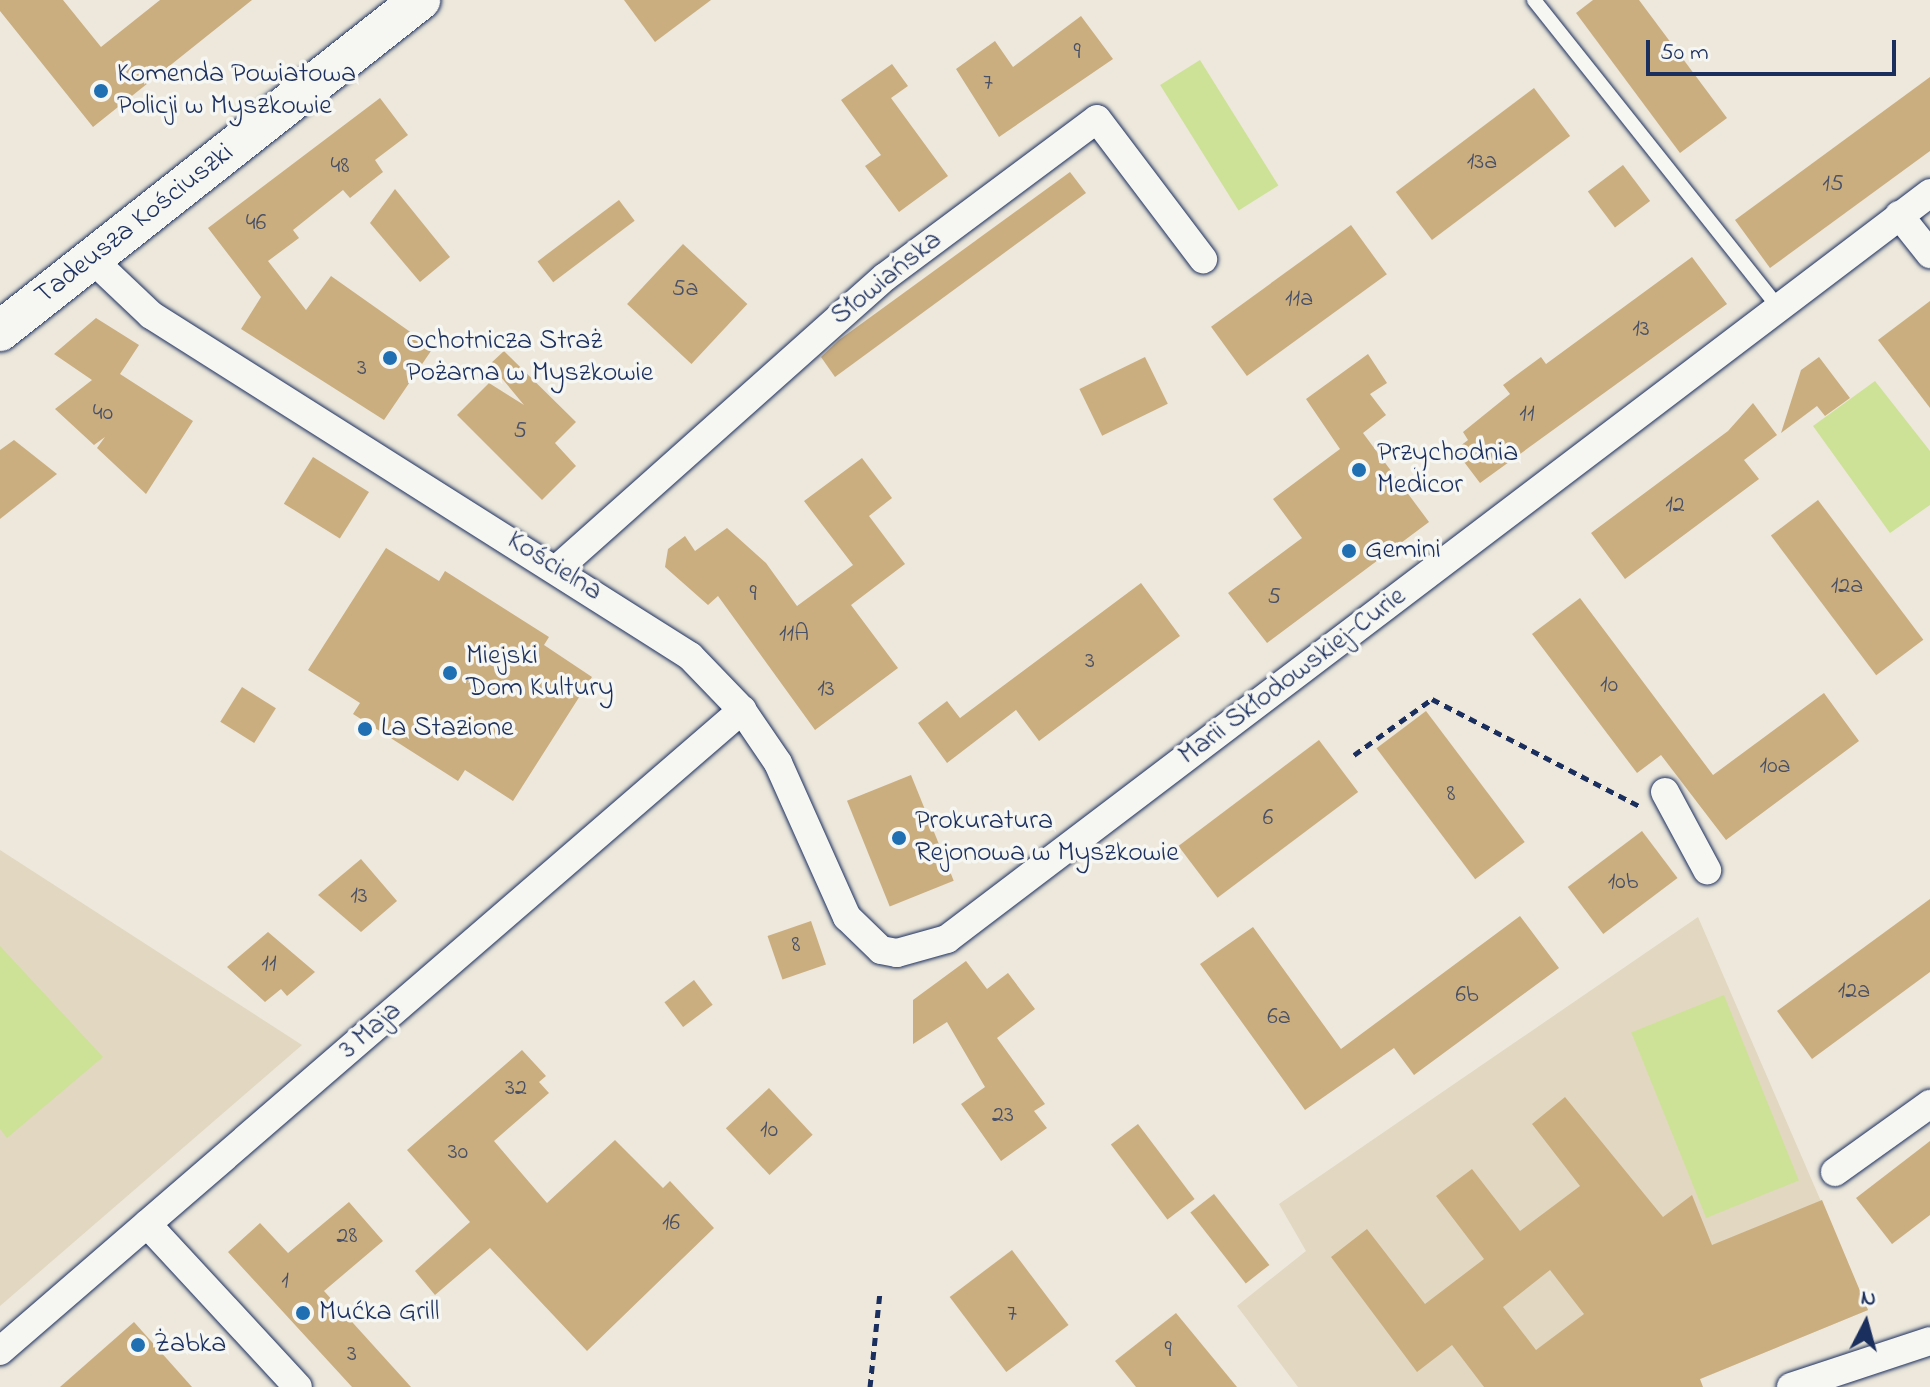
<!DOCTYPE html>
<html>
<head>
<meta charset="utf-8">
<style>
	body { margin:0 }
	#map { position:relative; width:1930px; height:1387px; overflow:hidden; background:#ede8db; font-family:"Indie Flower",sans-serif }
	div>[style] { position:absolute }
	[style*='--x'] { left:calc(var(--x)*1px); top:calc(var(--y)*1px); width:calc(var(--w)*1px); rotate:calc(var(--a)*1deg) }
	.built>* { inset:0; background:#e2d7c0 }
	.green>* { inset:0; background:#cde297; transform-origin:0 0 }
	.building>* { inset:0; background:#caae80; transform-origin:0 0 }
	.path>* { height:5px; margin-top:-2.5px; transform-origin:0; background:repeating-linear-gradient(90deg,#1b2f5e 0 8px,transparent 0 14px) }
	.roads { filter:drop-shadow(0 0 2px #1b2f5e) drop-shadow(0 0 2px #1b2f5e) }
	.lane>* { height:14px; margin:-7px; padding:0 7px; transform-origin:7px; border-radius:7px; background:#f6f6f2 }
	.street>* { height:28px; margin:-14px; padding:0 14px; transform-origin:14px; border-radius:14px; background:#f6f6f2 }
	.secondary>* { height:40px; margin:-20px; padding:0 20px; transform-origin:20px; border-radius:20px; background:#f6f6f2 }
	.dots>* { width:22px; height:22px; translate:-50% -50%; box-sizing:border-box; border:4px solid #f6f6f2; border-radius:50% }
	span { translate:-50% -50%; white-space:nowrap; text-align:center; line-height:1.15; -webkit-text-stroke:7px #f6f6f2; paint-order:stroke }
	.number-label { font-size:24px; color:#474f66 }
	.number-label span { -webkit-text-stroke-width:0 }
	.poi-label { font-size:28px; color:#1b2f5e }
	.left { translate:0 -50%; text-align:left }
	.street-label { font-size:28px; color:#1b2f5e }
	.north { position:absolute; left:1826px; top:1283px; width:80px; height:80px; -webkit-text-stroke:6px #f6f6f2; paint-order:stroke; rotate:6deg; font-size:22px; font-weight:700; line-height:32px; text-align:center; color:#1b2f5e }
	.north::after { content:''; display:block; margin:auto; width:28px; height:36px; background:#1b2f5e; clip-path:polygon(50% 0,100% 100%,50% 72%,0 100%) }
	.scale { position:absolute; left:1646px; top:40px; width:250px; height:36px; box-sizing:border-box; border:4px solid #1b2f5e; border-top:0; padding-left:10px; font-size:24px; line-height:28px; white-space:nowrap; color:#1b2f5e; -webkit-text-stroke:6px #f6f6f2; paint-order:stroke }
</style>
</head>
<body>
<div id="map">
	<div class="built">
		<i style="clip-path:polygon(0 850px,302px 1045px,0 1306px)"></i>
		<i style="clip-path:polygon(1698px 917px,1868px 1310px,1681px 1387px,1298px 1387px,1237px 1306px,1306px 1251px,1279px 1204px)"></i>
	</div>
	<div class="green">
		<i style="left:1200px;top:60px;width:148px;height:47px;rotate:58deg"></i>
		<i style="clip-path:polygon(1875px 381px,1930px 451px,1930px 505px,1890px 533px,1813px 426px)"></i>
		<i style="clip-path:polygon(0 946px,103px 1057px,7px 1138px,0 1129px)"></i>
		<i style="left:1724px;top:995px;width:200px;height:100px;rotate:68deg"></i>
	</div>
	<div class="building">
		<i style="clip-path:polygon(0 0,63px 0,101px 47px,160px 0,252px 0,93px 127px,0 11px)"></i>
		<i style="clip-path:polygon(624px 0,711px 0,655px 42px)"></i>
		<i style="clip-path:polygon(1593px 0,1639px 0,1727px 118px,1680px 153px,1576px 13px)"></i>
		<i style="clip-path:polygon(1081px 16px,1113px 59px,999px 137px,956px 69px,995px 41px,1013px 67px)"></i>
		<i style="clip-path:polygon(892px 64px,908px 86px,891px 98px,948px 176px,899px 212px,865px 166px,881px 155px,841px 100px)"></i>
		<i style="clip-path:polygon(1930px 77px,1930px 151px,1770px 268px,1735px 220px)"></i>
		<i style="left:1534px;top:88px;width:60px;height:173px;rotate:53deg"></i>
		<i style="clip-path:polygon(380px 98px,408px 135px,375px 160px,383px 172px,350px 198px,343px 190px,293px 230px,299px 238px,268px 261px,306px 310px,331px 276px,433px 348px,384px 420px,241px 329px,261px 297px,208px 228px)"></i>
		<i style="left:1623px;top:165px;width:45px;height:44px;rotate:53deg"></i>
		<i style="clip-path:polygon(1070px 172px,1086px 193px,835px 377px,821px 357px,839px 340px)"></i>
		<i style="clip-path:polygon(395px 189px,450px 257px,420px 282px,370px 223px)"></i>
		<i style="left:619px;top:200px;width:26px;height:102px;rotate:53deg"></i>
		<i style="left:1351px;top:225px;width:61px;height:173px;rotate:54deg"></i>
		<i style="left:683px;top:244px;width:88px;height:82px;rotate:43deg"></i>
		<i style="clip-path:polygon(1692px 257px,1727px 304px,1480px 483px,1455px 450px,1468px 440px,1463px 432px,1510px 394px,1503px 385px,1541px 357px,1546px 364px)"></i>
		<i style="clip-path:polygon(1930px 301px,1930px 408px,1878px 340px)"></i>
		<i style="clip-path:polygon(96px 318px,139px 345px,120px 374px,193px 421px,146px 494px,97px 448px,105px 437px,94px 445px,55px 409px,92px 380px,54px 354px)"></i>
		<i style="clip-path:polygon(504px 351px,576px 422px,555px 443px,576px 466px,542px 500px,457px 415px,489px 383px,524px 405px,490px 364px)"></i>
		<i style="clip-path:polygon(1368px 354px,1387px 383px,1370px 394px,1386px 415px,1363px 433px,1429px 522px,1267px 643px,1228px 593px,1302px 538px,1273px 499px,1340px 449px,1306px 399px)"></i>
		<i style="left:1145px;top:357px;width:52px;height:73px;rotate:64deg"></i>
		<i style="clip-path:polygon(1819px 357px,1850px 398px,1825px 416px,1817px 406px,1781px 433px,1801px 370px)"></i>
		<i style="clip-path:polygon(1753px 403px,1777px 435px,1744px 460px,1759px 479px,1625px 579px,1591px 533px,1728px 431px)"></i>
		<i style="clip-path:polygon(14px 440px,57px 474px,0 519px,0 450px)"></i>
		<i style="left:313px;top:457px;width:66px;height:55px;rotate:32deg"></i>
		<i style="clip-path:polygon(862px 458px,892px 498px,869px 516px,905px 564px,851px 605px,898px 668px,815px 730px,718px 596px,708px 605px,665px 567px,668px 549px,685px 536px,695px 551px,727px 528px,766px 563px,797px 606px,853px 565px,804px 501px)"></i>
		<i style="left:1818px;top:500px;width:175px;height:59px;rotate:53deg"></i>
		<i style="clip-path:polygon(386px 548px,439px 581px,445px 571px,549px 637px,544px 645px,592px 677px,513px 801px,465px 770px,458px 781px,353px 714px,360px 703px,308px 670px)"></i>
		<i style="clip-path:polygon(1141px 583px,1180px 636px,1039px 741px,1016px 710px,947px 763px,918px 723px,947px 701px,960px 718px)"></i>
		<i style="clip-path:polygon(1580px 598px,1713px 775px,1824px 693px,1859px 741px,1726px 840px,1661px 755px,1637px 773px,1532px 634px)"></i>
		<i style="left:242px;top:687px;width:40px;height:41px;rotate:32deg"></i>
		<i style="left:1426px;top:711px;width:164px;height:62px;rotate:53deg"></i>
		<i style="left:1319px;top:740px;width:65px;height:176px;rotate:53deg"></i>
		<i style="left:911px;top:775px;width:114px;height:69px;rotate:68deg"></i>
		<i style="left:1642px;top:831px;width:59px;height:93px;rotate:53deg"></i>
		<i style="clip-path:polygon(361px 859px,397px 901px,361px 932px,318px 895px)"></i>
		<i style="clip-path:polygon(1930px 899px,1930px 972px,1812px 1059px,1777px 1011px)"></i>
		<i style="clip-path:polygon(1520px 916px,1559px 968px,1414px 1075px,1394px 1048px,1305px 1110px,1200px 964px,1253px 927px,1341px 1049px)"></i>
		<i style="left:811px;top:921px;width:46px;height:46px;rotate:71deg"></i>
		<i style="clip-path:polygon(268px 932px,315px 972px,287px 996px,281px 989px,265px 1002px,227px 967px)"></i>
		<i style="clip-path:polygon(966px 961px,987px 989px,1008px 973px,1035px 1009px,997px 1038px,1045px 1104px,1034px 1111px,1047px 1128px,1001px 1161px,961px 1104px,985px 1087px,947px 1022px,913px 1044px,913px 1000px)"></i>
		<i style="left:694px;top:980px;width:31px;height:37px;rotate:53deg"></i>
		<i style="clip-path:polygon(522px 1050px,546px 1076px,539px 1082px,549px 1093px,494px 1141px,547px 1203px,615px 1140px,663px 1188px,670px 1181px,714px 1228px,587px 1351px,490px 1248px,435px 1295px,415px 1271px,470px 1222px,407px 1150px)"></i>
		<i style="left:769px;top:1088px;width:64px;height:59px;rotate:47deg"></i>
		<i style="clip-path:polygon(evenodd,1565px 1097px,1663px 1217px,1692px 1195px,1712px 1245px,1822px 1200px,1868px 1310px,1700px 1379px,1703px 1387px,1484px 1387px,1452px 1345px,1417px 1372px,1331px 1257px,1367px 1229px,1425px 1304px,1484px 1259px,1436px 1196px,1472px 1169px,1520px 1231px,1580px 1186px,1532px 1124px,1565px 1097px,1550px 1270px,1584px 1314px,1536px 1350px,1503px 1307px,1550px 1270px)"></i>
		<i style="left:1138px;top:1124px;width:94px;height:34px;rotate:53deg"></i>
		<i style="clip-path:polygon(1930px 1141px,1930px 1215px,1892px 1244px,1856px 1198px)"></i>
		<i style="left:1214px;top:1194px;width:90px;height:30px;rotate:52deg"></i>
		<i style="clip-path:polygon(349px 1202px,383px 1241px,324px 1291px,411px 1387px,352px 1387px,228px 1252px,260px 1223px,288px 1253px)"></i>
		<i style="left:1012px;top:1250px;width:94px;height:78px;rotate:53deg"></i>
		<i style="clip-path:polygon(1176px 1313px,1237px 1387px,1136px 1387px,1115px 1361px)"></i>
		<i style="clip-path:polygon(134px 1322px,192px 1387px,60px 1387px)"></i>
	</div>
	<div class="path">
		<i style="--x:1354;--y:755;--w:96;--a:-35.7"></i>
		<i style="--x:1432;--y:699;--w:233;--a:27.3"></i>
		<i style="--x:870;--y:1387;--w:96;--a:-84"></i>
	</div>
	<div class="roads">
		<div class="lane">
			<i style="--x:1534;--y:0;--w:394;--a:51.5"></i>
		</div>
		<div class="street">
			<i style="--x:1899;--y:215;--w:50;--a:51.5"></i>
			<i style="--x:92;--y:259;--w:81;--a:43.5"></i>
			<i style="--x:151;--y:315;--w:638;--a:32.32"></i>
			<i style="--x:690;--y:656;--w:75;--a:46.1"></i>
			<i style="--x:742;--y:710;--w:64;--a:55.8"></i>
			<i style="--x:778;--y:763;--w:169;--a:65.9"></i>
			<i style="--x:847;--y:917;--w:47;--a:44.1"></i>
			<i style="--x:881;--y:950;--w:16;--a:11"></i>
			<i style="--x:897;--y:953;--w:52;--a:-15.6"></i>
			<i style="--x:947;--y:939;--w:1234;--a:-37.19"></i>
			<i style="--x:557;--y:569;--w:439;--a:-41.7"></i>
			<i style="--x:885;--y:277;--w:264;--a:-36.7"></i>
			<i style="--x:1097;--y:119;--w:176;--a:52.9"></i>
			<i style="--x:1665;--y:792;--w:89;--a:61.7"></i>
			<i style="--x:1835;--y:1172;--w:117;--a:-35.6"></i>
			<i style="--x:147;--y:1224;--w:222;--a:47.2"></i>
			<i style="--x:0;--y:1351;--w:981;--a:-40.82"></i>
			<i style="--x:1791;--y:1387;--w:146;--a:-18.3"></i>
		</div>
		<div class="secondary">
			<i style="--x:0;--y:331;--w:535;--a:-38.24"></i>
		</div>
	</div>
	<div class="dots">
		<i style="left:101px;top:91px;background:#1f6fb2"></i>
		<i style="left:390px;top:358px;background:#1f6fb2"></i>
		<i style="left:1359px;top:470px;background:#1f6fb2"></i>
		<i style="left:1349px;top:551px;background:#1f6fb2"></i>
		<i style="left:450px;top:673px;background:#1f6fb2"></i>
		<i style="left:365px;top:729px;background:#1f6fb2"></i>
		<i style="left:899px;top:838px;background:#1f6fb2"></i>
		<i style="left:303px;top:1313px;background:#1f6fb2"></i>
		<i style="left:138px;top:1345px;background:#1f6fb2"></i>
	</div>
	<div class="number-label">
		<span style="left:1077px;top:53px">9</span>
		<span style="left:988px;top:84px">7</span>
		<span style="left:1482px;top:163px">13a</span>
		<span style="left:340px;top:167px">48</span>
		<span style="left:1833px;top:185px">15</span>
		<span style="left:256px;top:224px">46</span>
		<span style="left:685px;top:290px">5a</span>
		<span style="left:1299px;top:300px">11a</span>
		<span style="left:1641px;top:330px">13</span>
		<span style="left:362px;top:369px">3</span>
		<span style="left:103px;top:414px">40</span>
		<span style="left:1527px;top:415px">11</span>
		<span style="left:520px;top:432px">5</span>
		<span style="left:1675px;top:506px">12</span>
		<span style="left:1847px;top:587px">12a</span>
		<span style="left:753px;top:595px">9</span>
		<span style="left:1274px;top:598px">5</span>
		<span style="left:794px;top:635px">11A</span>
		<span style="left:1090px;top:662px">3</span>
		<span style="left:1609px;top:686px">10</span>
		<span style="left:826px;top:690px">13</span>
		<span style="left:1775px;top:767px">10a</span>
		<span style="left:1451px;top:795px">8</span>
		<span style="left:1268px;top:819px">6</span>
		<span style="left:1623px;top:883px">10b</span>
		<span style="left:359px;top:897px">13</span>
		<span style="left:796px;top:946px">8</span>
		<span style="left:269px;top:965px">11</span>
		<span style="left:1854px;top:992px">12a</span>
		<span style="left:1467px;top:996px">6b</span>
		<span style="left:1279px;top:1018px">6a</span>
		<span style="left:516px;top:1089px">32</span>
		<span style="left:1003px;top:1116px">23</span>
		<span style="left:769px;top:1131px">10</span>
		<span style="left:458px;top:1153px">30</span>
		<span style="left:671px;top:1224px">16</span>
		<span style="left:347px;top:1237px">28</span>
		<span style="left:285px;top:1282px">1</span>
		<span style="left:1012px;top:1315px">7</span>
		<span style="left:1168px;top:1351px">9</span>
		<span style="left:352px;top:1355px">3</span>
	</div>
	<div class="poi-label">
		<span class="left" style="left:117px;top:91px">Komenda Powiatowa<br>Policji w Myszkowie</span>
		<span class="left" style="left:406px;top:358px">Ochotnicza Straż<br>Pożarna w Myszkowie</span>
		<span class="left" style="left:1377px;top:470px">Przychodnia<br>Medicor</span>
		<span class="left" style="left:1365px;top:551px">Gemini</span>
		<span class="left" style="left:466px;top:673px">Miejski<br>Dom Kultury</span>
		<span class="left" style="left:381px;top:729px">La Stazione</span>
		<span class="left" style="left:915px;top:838px">Prokuratura<br>Rejonowa w Myszkowie</span>
		<span class="left" style="left:319px;top:1313px">Mućka Grill</span>
		<span class="left" style="left:154px;top:1345px">Żabka</span>
	</div>
	<div class="street-label">
		<span style="left:135px;top:225px;rotate:-38deg">Tadeusza Kościuszki</span>
		<span style="left:887px;top:279px;rotate:-39deg">Słowiańska</span>
		<span style="left:554px;top:567px;rotate:32deg">Kościelna</span>
		<span style="left:1293px;top:677px;rotate:-37deg">Marii Skłodowskiej-Curie</span>
		<span style="left:371px;top:1031px;rotate:-41deg">3 Maja</span>
	</div>
	<div class="north">N</div>
	<div class="scale">50 m</div>
</div>
</body>
</html>
